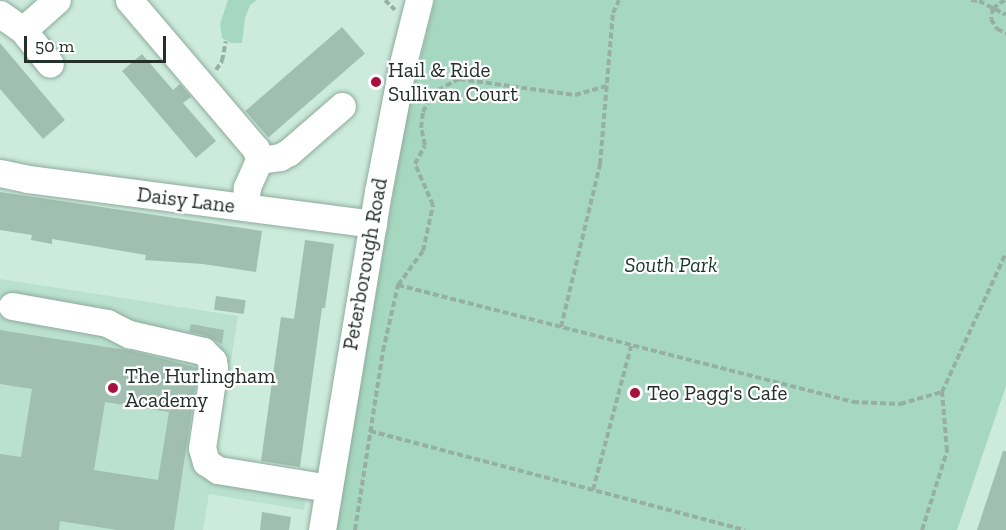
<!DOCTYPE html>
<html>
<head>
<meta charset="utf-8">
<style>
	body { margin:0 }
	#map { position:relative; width:1006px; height:530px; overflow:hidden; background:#ccebdc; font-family:"Zilla Slab",serif }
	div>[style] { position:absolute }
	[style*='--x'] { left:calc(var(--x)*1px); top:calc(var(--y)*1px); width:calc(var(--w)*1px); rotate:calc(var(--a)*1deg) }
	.built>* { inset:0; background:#bae0cf }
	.green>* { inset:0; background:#a6d7c1 }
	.building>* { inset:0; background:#a0bfb0; transform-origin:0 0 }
	.path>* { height:4px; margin-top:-2px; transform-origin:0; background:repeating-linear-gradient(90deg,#96afa3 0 6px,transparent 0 9px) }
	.roads { filter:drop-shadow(0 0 2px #8eab9d) drop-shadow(0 0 2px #8eab9d) }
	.minor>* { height:27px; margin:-13.5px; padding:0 13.5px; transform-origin:13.5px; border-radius:13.5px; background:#fff }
	.dots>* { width:16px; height:16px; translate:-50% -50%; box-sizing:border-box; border:3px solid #fff; border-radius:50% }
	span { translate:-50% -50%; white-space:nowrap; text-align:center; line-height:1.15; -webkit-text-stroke:4.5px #fff; paint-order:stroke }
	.poi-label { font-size:21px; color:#24302a }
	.left { translate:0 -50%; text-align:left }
	.street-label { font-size:21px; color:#24302a }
	.park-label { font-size:21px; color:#163529; font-style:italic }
	.scale { position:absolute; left:24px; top:36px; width:142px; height:27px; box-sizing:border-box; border:3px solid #24302a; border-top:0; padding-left:8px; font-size:18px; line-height:21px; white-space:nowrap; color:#24302a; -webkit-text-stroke:4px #fff; paint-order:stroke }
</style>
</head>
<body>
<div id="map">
	<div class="built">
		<i style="clip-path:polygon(0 279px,238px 316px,215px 460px,309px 475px,304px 510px,209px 494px,203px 530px,0 530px)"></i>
	</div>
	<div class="green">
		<i style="clip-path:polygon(228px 0,257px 0,250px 5px,245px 18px,242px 43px,231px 43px,222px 38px,220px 24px)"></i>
		<i style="clip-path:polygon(435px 0,1006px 0,1006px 386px,957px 530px,336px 530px,407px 112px)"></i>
	</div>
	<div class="building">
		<i style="left:342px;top:27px;width:35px;height:128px;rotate:49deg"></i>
		<i style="clip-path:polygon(0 43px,65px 120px,43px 139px,0 89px)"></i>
		<i style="clip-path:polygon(142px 54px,173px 90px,180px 84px,191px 97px,183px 103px,216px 141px,196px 158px,122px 71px)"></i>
		<i style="clip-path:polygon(0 192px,262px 231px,256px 272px,203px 264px,145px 260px,146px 255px,52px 239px,52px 244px,31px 240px,32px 235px,0 230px)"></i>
		<i style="clip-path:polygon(305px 240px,334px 244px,325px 308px,322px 308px,300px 467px,261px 461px,281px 317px,294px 319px)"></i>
		<i style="left:216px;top:296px;width:30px;height:14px;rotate:8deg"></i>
		<i style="clip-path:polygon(191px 324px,224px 330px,222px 344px,207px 336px,189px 332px)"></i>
		<i style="clip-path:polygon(evenodd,0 330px,132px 351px,198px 368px,174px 530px,117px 530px,60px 521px,59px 530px,0 530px,0 454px,21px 457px,32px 389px,0 384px,0 330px,105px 402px,169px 412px,158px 480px,94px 470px,105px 402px)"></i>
		<i style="clip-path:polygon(1003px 451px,1006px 451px,1006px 530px,977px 530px)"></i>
		<i style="clip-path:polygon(262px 512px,291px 517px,289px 530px,260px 530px)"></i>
	</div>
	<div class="path">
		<i style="--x:385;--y:0;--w:14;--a:45"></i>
		<i style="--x:971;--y:0;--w:8;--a:7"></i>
		<i style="--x:979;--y:1;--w:30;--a:27"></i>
		<i style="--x:1005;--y:0;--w:14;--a:146"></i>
		<i style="--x:993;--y:8;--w:11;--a:100"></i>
		<i style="--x:991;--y:19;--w:12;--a:59"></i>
		<i style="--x:997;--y:29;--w:10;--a:24"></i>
		<i style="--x:216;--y:70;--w:11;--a:-56"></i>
		<i style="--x:222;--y:61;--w:20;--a:-79"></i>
		<i style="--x:398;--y:285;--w:470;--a:14.4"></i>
		<i style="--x:853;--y:402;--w:47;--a:2.4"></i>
		<i style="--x:900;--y:404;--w:44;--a:-15.9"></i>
		<i style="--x:561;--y:327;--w:168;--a:-76.5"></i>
		<i style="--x:600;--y:164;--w:152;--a:-85.1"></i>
		<i style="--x:613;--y:13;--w:14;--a:-65"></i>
		<i style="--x:370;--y:431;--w:388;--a:14.8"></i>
		<i style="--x:593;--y:490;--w:149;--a:-75.2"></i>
		<i style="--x:355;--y:530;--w:181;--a:-81.1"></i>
		<i style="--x:383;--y:351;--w:68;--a:-77.2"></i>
		<i style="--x:398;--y:285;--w:42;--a:-53.7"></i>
		<i style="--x:423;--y:251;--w:47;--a:-77.7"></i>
		<i style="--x:433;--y:205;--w:45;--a:-113.7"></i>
		<i style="--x:415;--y:164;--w:21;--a:-62"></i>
		<i style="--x:425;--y:145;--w:17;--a:-103"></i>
		<i style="--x:421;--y:128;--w:16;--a:-83"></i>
		<i style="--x:423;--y:112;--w:13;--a:-63"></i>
		<i style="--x:429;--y:100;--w:13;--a:-48"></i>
		<i style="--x:438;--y:90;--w:24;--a:-28"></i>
		<i style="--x:459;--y:79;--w:117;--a:7.9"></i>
		<i style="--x:575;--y:95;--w:33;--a:-16"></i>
		<i style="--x:922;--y:530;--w:83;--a:-72.4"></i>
		<i style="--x:947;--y:451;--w:59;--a:-94.8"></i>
		<i style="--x:942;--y:392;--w:153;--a:-65.3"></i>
	</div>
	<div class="roads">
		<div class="minor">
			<i style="--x:129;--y:0;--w:196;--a:49.6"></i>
			<i style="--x:256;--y:149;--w:11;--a:75"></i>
			<i style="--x:259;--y:160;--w:30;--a:114"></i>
			<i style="--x:247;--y:187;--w:20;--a:96"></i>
			<i style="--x:0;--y:14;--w:28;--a:35"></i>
			<i style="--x:23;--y:30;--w:45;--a:-41.4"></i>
			<i style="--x:23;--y:30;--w:43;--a:51.5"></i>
			<i style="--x:259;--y:160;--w:21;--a:-8"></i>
			<i style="--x:280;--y:157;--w:10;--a:-29"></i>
			<i style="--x:289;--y:152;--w:70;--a:-41"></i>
			<i style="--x:0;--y:173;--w:29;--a:12"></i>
			<i style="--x:28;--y:179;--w:348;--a:7.4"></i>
			<i style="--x:12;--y:306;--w:97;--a:10.1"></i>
			<i style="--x:107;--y:323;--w:25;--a:27"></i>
			<i style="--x:129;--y:334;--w:76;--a:12.9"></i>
			<i style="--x:203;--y:351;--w:14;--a:45"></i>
			<i style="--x:213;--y:361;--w:6;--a:81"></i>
			<i style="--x:214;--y:367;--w:82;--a:98.4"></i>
			<i style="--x:202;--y:448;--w:15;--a:74"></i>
			<i style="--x:206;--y:462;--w:14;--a:34"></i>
			<i style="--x:218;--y:470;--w:112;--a:9.2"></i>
			<i style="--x:322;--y:530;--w:343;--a:-80.6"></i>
			<i style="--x:378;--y:192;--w:127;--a:-79.1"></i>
			<i style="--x:402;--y:67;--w:69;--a:-75.8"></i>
		</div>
	</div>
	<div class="dots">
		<i style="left:376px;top:82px;background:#a8103e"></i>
		<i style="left:113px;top:388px;background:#a8103e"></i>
		<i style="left:635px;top:393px;background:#a8103e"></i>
	</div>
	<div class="poi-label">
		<span class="left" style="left:388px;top:82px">Hail &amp; Ride<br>Sullivan Court</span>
		<span class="left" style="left:125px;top:388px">The Hurlingham<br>Academy</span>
		<span class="left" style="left:647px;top:393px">Teo Pagg's Cafe</span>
	</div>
	<div class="street-label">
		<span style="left:186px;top:200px;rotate:7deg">Daisy Lane</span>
		<span style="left:365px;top:264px;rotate:-80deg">Peterborough Road</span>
	</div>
	<div class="park-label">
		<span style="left:671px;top:265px">South Park</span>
	</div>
	<div class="scale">50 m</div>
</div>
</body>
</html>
